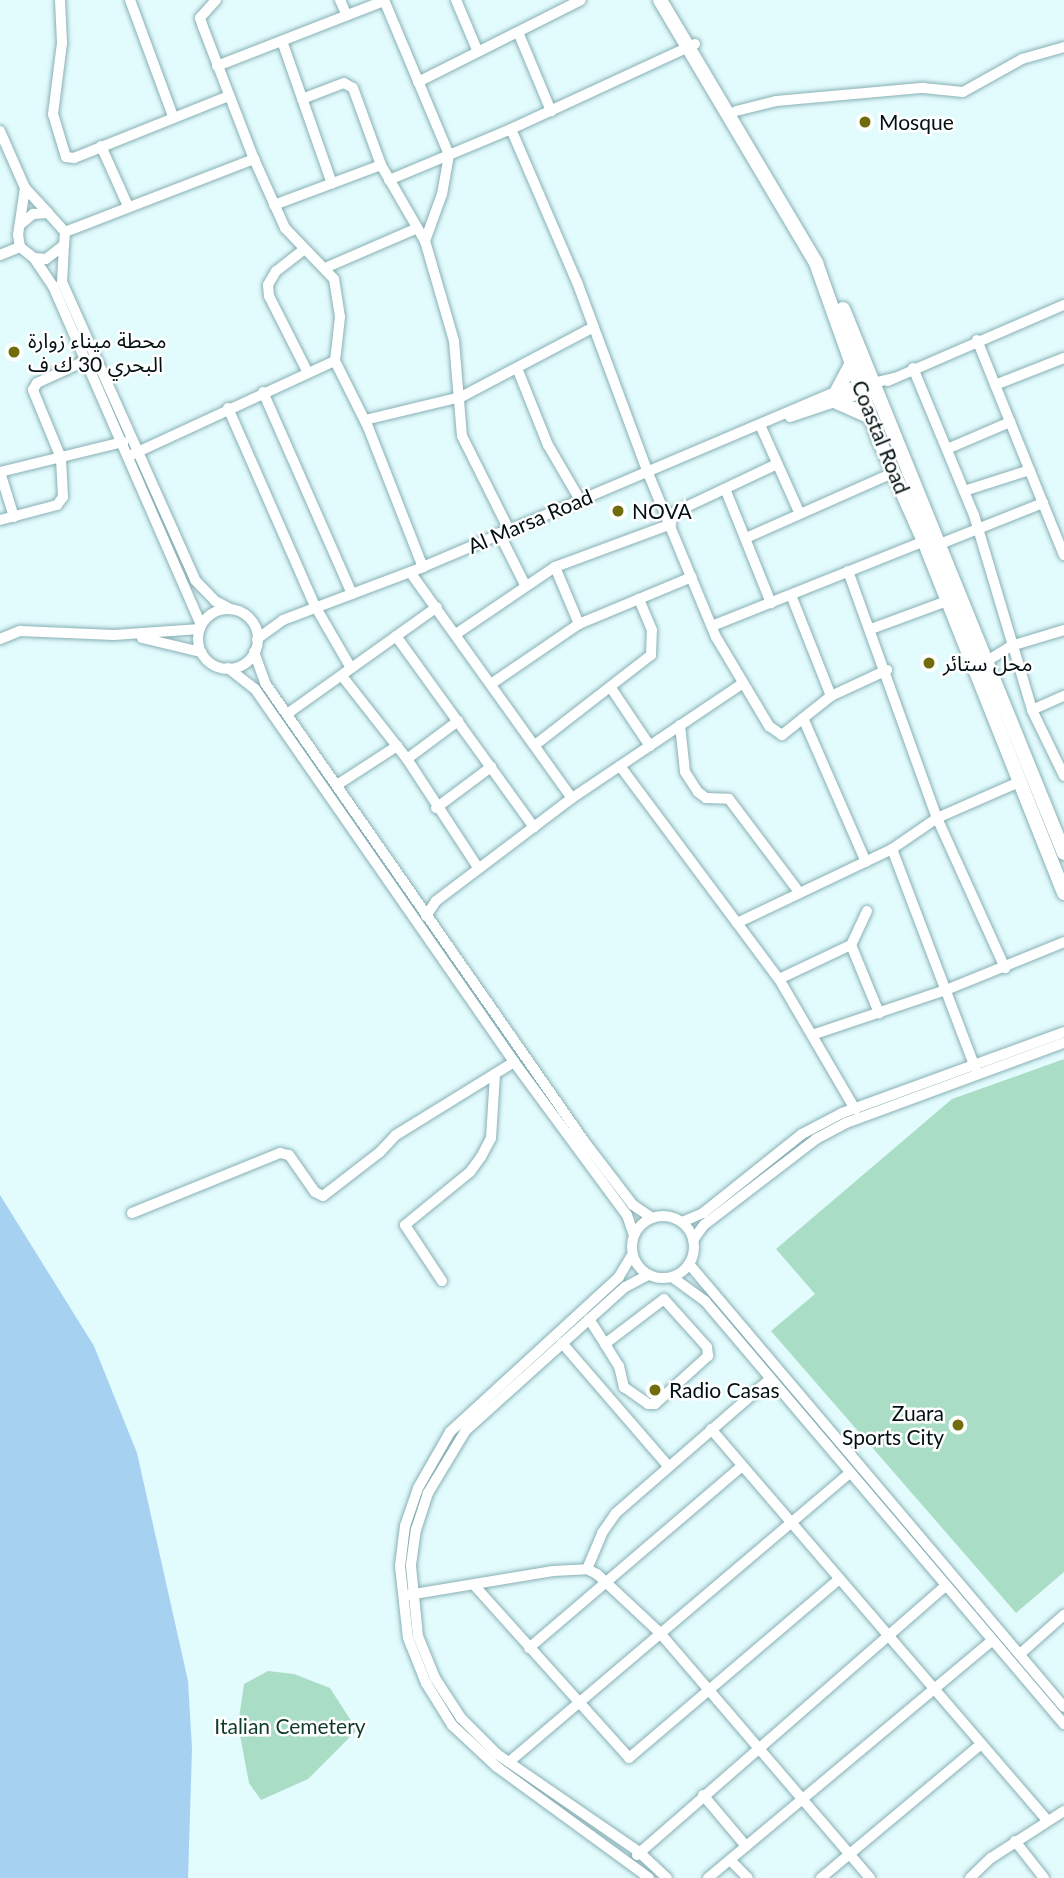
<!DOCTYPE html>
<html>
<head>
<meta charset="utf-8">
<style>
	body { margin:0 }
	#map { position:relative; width:1064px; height:1878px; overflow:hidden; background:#e2fbfd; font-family:Lato,"Noto Sans Arabic",sans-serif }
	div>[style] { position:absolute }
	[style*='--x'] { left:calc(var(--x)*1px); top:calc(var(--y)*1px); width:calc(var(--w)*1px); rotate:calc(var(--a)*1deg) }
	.green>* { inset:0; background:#aaddc5 }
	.water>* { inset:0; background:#a6d1f1 }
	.roads { filter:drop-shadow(0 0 2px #88b0b4) drop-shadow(0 0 2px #88b0b4) }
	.minor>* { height:10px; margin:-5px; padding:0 5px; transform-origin:5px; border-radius:5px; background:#fff }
	.minor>.ring { margin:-5px; padding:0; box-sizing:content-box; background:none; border:10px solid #fff; border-radius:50% }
	.highway>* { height:14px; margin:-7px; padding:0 7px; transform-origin:7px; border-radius:7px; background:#fff }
	.dots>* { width:19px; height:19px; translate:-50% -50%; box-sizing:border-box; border:4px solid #fff; border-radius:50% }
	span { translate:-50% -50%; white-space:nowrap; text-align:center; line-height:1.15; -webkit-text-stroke:5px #fff; paint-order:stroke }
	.poi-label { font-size:21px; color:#031012 }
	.left { translate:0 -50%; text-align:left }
	.right { translate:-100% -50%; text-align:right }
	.street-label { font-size:21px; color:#031012 }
	.park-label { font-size:21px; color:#0f3b2b }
</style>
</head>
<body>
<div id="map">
	<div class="green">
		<i style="clip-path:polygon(1064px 1059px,1064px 1572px,1016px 1613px,771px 1331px,815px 1294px,776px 1249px,952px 1099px)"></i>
		<i style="clip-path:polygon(268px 1671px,294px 1674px,330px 1688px,357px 1730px,308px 1779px,261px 1800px,249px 1783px,238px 1725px,244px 1684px)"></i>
	</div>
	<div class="water">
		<i style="clip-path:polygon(0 1195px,94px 1346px,137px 1453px,188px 1681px,192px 1749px,188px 1878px,0 1878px)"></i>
	</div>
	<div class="roads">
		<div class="minor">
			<i style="--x:60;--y:0;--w:43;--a:87.3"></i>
			<i style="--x:62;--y:43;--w:72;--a:97.2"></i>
			<i style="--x:53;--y:114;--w:45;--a:73.2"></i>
			<i style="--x:66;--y:157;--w:8;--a:7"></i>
			<i style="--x:74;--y:158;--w:167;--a:-21.8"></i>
			<i style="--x:130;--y:0;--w:124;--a:69.7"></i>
			<i style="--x:216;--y:0;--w:24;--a:132"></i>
			<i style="--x:200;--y:18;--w:9;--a:72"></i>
			<i style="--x:203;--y:27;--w:142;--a:68.9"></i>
			<i style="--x:254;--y:159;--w:76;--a:65.8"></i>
			<i style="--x:285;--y:228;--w:71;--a:46.1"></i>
			<i style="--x:334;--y:279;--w:38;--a:81"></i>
			<i style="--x:340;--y:317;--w:44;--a:96.5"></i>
			<i style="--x:340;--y:0;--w:17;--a:66"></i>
			<i style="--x:384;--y:0;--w:168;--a:67.2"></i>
			<i style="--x:449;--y:155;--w:40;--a:100"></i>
			<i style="--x:442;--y:194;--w:50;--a:109.9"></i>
			<i style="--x:456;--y:0;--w:56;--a:67.1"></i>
			<i style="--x:518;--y:32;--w:86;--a:67.3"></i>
			<i style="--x:282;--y:41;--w:151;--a:70.7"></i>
			<i style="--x:695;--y:44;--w:203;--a:155.2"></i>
			<i style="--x:511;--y:129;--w:167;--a:66.7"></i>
			<i style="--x:577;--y:282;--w:204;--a:69.6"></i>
			<i style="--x:648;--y:473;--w:178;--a:67.5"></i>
			<i style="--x:716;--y:637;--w:104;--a:59.2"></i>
			<i style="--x:769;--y:726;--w:16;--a:35"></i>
			<i style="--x:782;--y:735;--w:63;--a:-38.5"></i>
			<i style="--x:831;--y:696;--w:62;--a:-24.9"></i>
			<i style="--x:217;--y:66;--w:179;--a:-21.3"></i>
			<i style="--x:418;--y:82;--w:182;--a:-26.7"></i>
			<i style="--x:302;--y:99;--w:45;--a:-20.9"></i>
			<i style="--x:344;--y:83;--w:10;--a:29"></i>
			<i style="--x:353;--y:88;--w:82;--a:70"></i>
			<i style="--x:381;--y:165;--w:88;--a:59.9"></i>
			<i style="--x:425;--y:241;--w:104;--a:73.8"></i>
			<i style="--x:454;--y:341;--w:95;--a:85.2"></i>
			<i style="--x:462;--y:436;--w:103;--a:63.4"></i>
			<i style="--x:736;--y:111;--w:41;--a:-14"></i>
			<i style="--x:776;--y:101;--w:148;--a:-5.1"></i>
			<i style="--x:923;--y:88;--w:40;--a:5.7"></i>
			<i style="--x:963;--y:92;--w:68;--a:-29.2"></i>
			<i style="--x:1022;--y:59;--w:44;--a:-15.9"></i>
			<i style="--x:0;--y:131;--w:62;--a:66.3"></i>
			<i style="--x:25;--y:188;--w:34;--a:47"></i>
			<i style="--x:101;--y:146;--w:66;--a:65.8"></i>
			<i style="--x:389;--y:180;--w:132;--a:-22.7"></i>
			<i style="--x:274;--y:205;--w:114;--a:-20.5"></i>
			<i style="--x:21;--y:224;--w:16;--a:-40"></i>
			<i style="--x:33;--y:214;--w:15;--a:-4"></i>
			<i style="--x:48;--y:213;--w:25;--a:48"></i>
			<i style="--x:65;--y:232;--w:13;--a:94"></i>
			<i style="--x:64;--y:245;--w:23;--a:142"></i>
			<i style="--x:46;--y:259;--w:12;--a:-175"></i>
			<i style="--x:34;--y:258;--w:18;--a:-142"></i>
			<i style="--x:20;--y:247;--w:12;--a:-99"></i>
			<i style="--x:18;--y:235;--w:48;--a:-81.5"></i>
			<i style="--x:65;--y:232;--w:203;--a:-21.1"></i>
			<i style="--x:64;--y:245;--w:37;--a:93"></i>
			<i style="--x:62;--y:282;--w:326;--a:65.9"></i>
			<i style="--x:195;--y:580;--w:29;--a:46"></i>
			<i style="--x:215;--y:601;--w:18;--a:27"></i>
			<i style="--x:302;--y:251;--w:33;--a:142"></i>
			<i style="--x:276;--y:271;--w:16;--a:120"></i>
			<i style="--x:268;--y:285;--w:11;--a:85"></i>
			<i style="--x:269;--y:296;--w:84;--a:63.1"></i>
			<i style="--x:0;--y:255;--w:22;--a:-22"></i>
			<i style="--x:34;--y:258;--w:34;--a:56"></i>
			<i style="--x:53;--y:286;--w:370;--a:66.4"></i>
			<i style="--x:325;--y:268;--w:98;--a:-23.4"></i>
			<i style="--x:977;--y:340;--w:232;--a:68"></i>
			<i style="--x:517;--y:368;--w:83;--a:68.1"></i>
			<i style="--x:548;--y:445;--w:64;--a:59.8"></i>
			<i style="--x:913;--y:368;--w:159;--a:67.5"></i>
			<i style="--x:974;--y:515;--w:203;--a:73.4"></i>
			<i style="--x:1032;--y:710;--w:73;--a:64.1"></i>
			<i style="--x:888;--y:381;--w:192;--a:-23.4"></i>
			<i style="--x:995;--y:385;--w:74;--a:-21.4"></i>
			<i style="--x:263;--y:392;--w:221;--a:66.2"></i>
			<i style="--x:228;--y:408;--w:216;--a:66.3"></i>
			<i style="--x:315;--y:606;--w:72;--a:59.9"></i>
			<i style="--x:790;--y:417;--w:82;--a:-18.4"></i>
			<i style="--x:365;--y:420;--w:99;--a:-13.5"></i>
			<i style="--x:461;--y:397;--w:150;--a:-27.8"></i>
			<i style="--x:761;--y:427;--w:93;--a:65.9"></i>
			<i style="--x:947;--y:449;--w:69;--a:-23.2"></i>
			<i style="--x:129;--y:456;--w:227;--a:-24.8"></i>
			<i style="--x:335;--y:361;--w:74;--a:63.4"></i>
			<i style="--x:368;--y:427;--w:150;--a:68.6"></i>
			<i style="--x:0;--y:472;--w:127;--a:-13.7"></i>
			<i style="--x:0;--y:472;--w:47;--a:72.7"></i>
			<i style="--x:726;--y:491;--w:121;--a:68.1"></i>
			<i style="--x:964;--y:491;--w:69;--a:-17.7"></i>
			<i style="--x:667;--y:516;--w:122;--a:-25.3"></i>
			<i style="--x:0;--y:520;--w:59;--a:-14.7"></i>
			<i style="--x:57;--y:505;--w:10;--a:-53"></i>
			<i style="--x:63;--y:497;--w:39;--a:-93"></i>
			<i style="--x:61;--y:458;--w:74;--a:-112.4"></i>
			<i style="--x:33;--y:390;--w:8;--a:-60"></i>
			<i style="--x:37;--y:383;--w:55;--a:-24.7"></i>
			<i style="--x:499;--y:533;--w:58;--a:63.4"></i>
			<i style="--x:746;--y:538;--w:161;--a:-23.9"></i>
			<i style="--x:940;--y:544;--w:111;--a:-21.7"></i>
			<i style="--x:555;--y:567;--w:62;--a:67.2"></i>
			<i style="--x:848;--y:571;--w:263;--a:70.2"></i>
			<i style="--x:937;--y:818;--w:165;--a:65.6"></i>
			<i style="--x:410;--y:572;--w:278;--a:54.4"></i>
			<i style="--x:791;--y:595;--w:109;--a:68.4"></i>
			<i class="ring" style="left:198px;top:609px;width:50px;height:50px"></i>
			<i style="--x:712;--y:626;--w:228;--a:-21.8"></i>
			<i style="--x:871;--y:629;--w:81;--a:-20.2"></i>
			<i style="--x:456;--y:634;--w:120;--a:-34.1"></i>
			<i style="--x:555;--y:567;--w:124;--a:-20.3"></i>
			<i style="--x:396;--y:636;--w:236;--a:54.2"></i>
			<i style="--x:142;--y:638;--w:61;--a:13.3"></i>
			<i style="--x:0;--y:639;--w:22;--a:-22"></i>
			<i style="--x:20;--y:631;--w:94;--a:2.4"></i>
			<i style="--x:114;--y:635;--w:86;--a:-4"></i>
			<i style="--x:257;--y:639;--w:32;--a:-36"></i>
			<i style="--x:283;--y:620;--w:150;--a:-20.7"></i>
			<i style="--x:423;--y:567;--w:450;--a:-23"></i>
			<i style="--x:837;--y:391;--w:58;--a:-12.8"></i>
			<i style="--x:254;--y:652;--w:33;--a:70"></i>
			<i style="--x:265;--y:683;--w:558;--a:55.14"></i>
			<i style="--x:584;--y:1141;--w:81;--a:52.6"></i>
			<i style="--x:633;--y:1205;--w:23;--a:34"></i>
			<i style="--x:987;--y:661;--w:28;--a:-32"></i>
			<i style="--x:1011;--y:646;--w:55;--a:-16.8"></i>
			<i style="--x:228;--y:668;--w:34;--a:38"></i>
			<i style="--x:255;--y:689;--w:454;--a:55.2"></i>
			<i style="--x:514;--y:1062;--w:190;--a:53.6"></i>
			<i style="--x:627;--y:1215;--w:21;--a:71"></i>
			<i style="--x:342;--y:676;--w:105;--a:51.9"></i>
			<i style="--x:407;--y:759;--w:131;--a:56.8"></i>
			<i style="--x:491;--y:684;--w:107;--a:-34.3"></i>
			<i style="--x:579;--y:624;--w:122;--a:-22.6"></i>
			<i style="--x:611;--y:688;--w:70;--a:56.1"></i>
			<i style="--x:1032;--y:710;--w:35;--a:-24"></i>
			<i style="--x:287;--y:714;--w:184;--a:-35.5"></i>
			<i style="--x:803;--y:718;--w:157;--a:66.4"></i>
			<i style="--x:680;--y:725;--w:47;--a:83.9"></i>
			<i style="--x:685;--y:772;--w:24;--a:57"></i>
			<i style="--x:698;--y:792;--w:10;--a:37"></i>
			<i style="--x:706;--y:798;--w:23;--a:2"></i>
			<i style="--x:729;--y:799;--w:116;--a:53"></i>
			<i style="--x:535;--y:745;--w:147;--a:-37.8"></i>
			<i style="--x:651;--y:655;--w:25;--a:-88"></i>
			<i style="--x:652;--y:630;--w:34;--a:-113"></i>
			<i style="--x:407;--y:759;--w:64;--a:-36.7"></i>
			<i style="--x:620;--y:766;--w:266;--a:53.3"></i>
			<i style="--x:779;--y:979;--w:151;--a:59.7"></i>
			<i style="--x:337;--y:785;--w:72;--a:-33"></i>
			<i style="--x:436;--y:808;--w:69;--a:-36.7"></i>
			<i style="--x:892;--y:849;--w:234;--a:69.2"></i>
			<i style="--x:867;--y:911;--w:38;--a:115"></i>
			<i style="--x:851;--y:945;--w:74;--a:67.6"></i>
			<i style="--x:426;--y:916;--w:18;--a:-56"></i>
			<i style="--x:436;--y:901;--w:171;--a:-37.1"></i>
			<i style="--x:572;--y:798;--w:206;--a:-33.9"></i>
			<i style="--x:737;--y:923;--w:172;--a:-25.5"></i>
			<i style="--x:892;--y:849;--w:55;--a:-34.6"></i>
			<i style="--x:937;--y:818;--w:90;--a:-23.7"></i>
			<i style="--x:779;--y:979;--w:80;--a:-25.3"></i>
			<i style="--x:812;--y:1035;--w:141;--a:-18.6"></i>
			<i style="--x:946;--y:990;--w:127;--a:-22.1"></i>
			<i style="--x:132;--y:1213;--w:160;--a:-22.1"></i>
			<i style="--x:280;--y:1153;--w:9;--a:13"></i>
			<i style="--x:289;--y:1155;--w:45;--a:54.9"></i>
			<i style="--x:315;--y:1192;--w:9;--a:27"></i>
			<i style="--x:323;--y:1196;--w:72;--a:-37.7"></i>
			<i style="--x:380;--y:1152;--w:23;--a:-47"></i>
			<i style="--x:396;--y:1135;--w:139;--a:-31.7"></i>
			<i class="ring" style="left:632px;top:1216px;width:52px;height:52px"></i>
			<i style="--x:682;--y:1222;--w:23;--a:-23"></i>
			<i style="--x:703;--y:1213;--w:127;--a:-38.6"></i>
			<i style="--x:802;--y:1134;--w:45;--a:-27.7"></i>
			<i style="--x:842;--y:1113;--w:236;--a:-20"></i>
			<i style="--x:693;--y:1240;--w:19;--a:-54"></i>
			<i style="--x:704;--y:1225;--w:141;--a:-37.5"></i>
			<i style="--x:816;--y:1139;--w:34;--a:-28"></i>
			<i style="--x:846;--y:1123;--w:232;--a:-20.2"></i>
			<i style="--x:632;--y:1255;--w:26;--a:121"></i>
			<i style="--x:619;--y:1277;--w:229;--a:137.5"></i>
			<i style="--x:450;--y:1432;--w:64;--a:119.7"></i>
			<i style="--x:418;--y:1488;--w:40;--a:108.9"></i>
			<i style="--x:405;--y:1526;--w:40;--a:97.1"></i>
			<i style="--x:400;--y:1566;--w:72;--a:83.7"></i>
			<i style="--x:408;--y:1638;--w:48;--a:68.2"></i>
			<i style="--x:426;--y:1683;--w:49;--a:58.2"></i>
			<i style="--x:452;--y:1725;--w:62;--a:43"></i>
			<i style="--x:497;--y:1767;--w:188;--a:36.1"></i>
			<i style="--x:689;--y:1264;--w:580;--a:49.75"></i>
			<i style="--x:648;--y:1275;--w:26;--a:152"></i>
			<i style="--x:625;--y:1287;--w:214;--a:138"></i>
			<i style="--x:466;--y:1430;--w:74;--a:121.1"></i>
			<i style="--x:428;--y:1493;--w:38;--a:108"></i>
			<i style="--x:416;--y:1529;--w:37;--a:98"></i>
			<i style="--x:411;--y:1566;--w:70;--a:84.3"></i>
			<i style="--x:418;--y:1636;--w:45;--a:68"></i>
			<i style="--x:435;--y:1678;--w:48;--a:57"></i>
			<i style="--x:461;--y:1718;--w:51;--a:45"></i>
			<i style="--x:497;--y:1754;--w:173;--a:34.6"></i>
			<i style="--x:639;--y:1852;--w:38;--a:43"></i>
			<i style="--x:672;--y:1277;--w:41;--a:36"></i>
			<i style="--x:705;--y:1301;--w:555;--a:49.68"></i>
			<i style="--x:442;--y:1281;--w:67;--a:-123.5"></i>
			<i style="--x:405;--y:1225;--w:84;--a:-39.2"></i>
			<i style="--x:470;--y:1172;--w:19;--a:-54"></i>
			<i style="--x:481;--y:1157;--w:21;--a:-62"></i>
			<i style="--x:491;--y:1138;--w:64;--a:-86.4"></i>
			<i style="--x:589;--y:1319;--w:30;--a:57"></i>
			<i style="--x:605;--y:1344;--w:26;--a:58"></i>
			<i style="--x:619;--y:1366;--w:22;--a:77"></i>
			<i style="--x:624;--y:1387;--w:29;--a:35"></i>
			<i style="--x:648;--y:1404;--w:7;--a:0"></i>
			<i style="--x:655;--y:1404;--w:72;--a:-42.2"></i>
			<i style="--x:708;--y:1356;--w:9;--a:-96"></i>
			<i style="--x:707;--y:1347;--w:64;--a:-131.9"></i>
			<i style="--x:664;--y:1299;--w:74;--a:142.7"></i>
			<i style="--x:562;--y:1343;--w:162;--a:49.2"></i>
			<i style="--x:711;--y:1429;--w:516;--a:49.33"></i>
			<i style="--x:587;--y:1569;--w:39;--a:-67"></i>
			<i style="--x:602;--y:1533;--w:24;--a:-55"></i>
			<i style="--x:616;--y:1513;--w:204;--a:-41"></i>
			<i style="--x:474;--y:1585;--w:232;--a:48.1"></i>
			<i style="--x:629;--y:1758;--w:276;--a:-40.4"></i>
			<i style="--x:408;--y:1595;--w:147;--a:-9.4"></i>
			<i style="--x:553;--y:1571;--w:34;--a:-3"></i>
			<i style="--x:587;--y:1569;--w:11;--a:27"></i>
			<i style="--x:597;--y:1574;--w:86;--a:43.1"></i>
			<i style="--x:660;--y:1633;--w:323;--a:49.4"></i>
			<i style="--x:529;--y:1648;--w:280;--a:-40.5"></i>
			<i style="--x:1020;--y:1654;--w:59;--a:-41.6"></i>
			<i style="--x:509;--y:1762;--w:446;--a:-40.3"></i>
			<i style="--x:703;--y:1795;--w:67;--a:49.9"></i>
			<i style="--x:1015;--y:1841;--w:47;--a:51.9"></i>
			<i style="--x:637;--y:1855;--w:409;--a:-41.1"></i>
			<i style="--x:730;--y:1860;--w:25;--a:45"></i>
			<i style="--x:708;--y:1878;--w:369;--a:-39.9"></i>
			<i style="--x:821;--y:1878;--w:209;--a:-39.9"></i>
			<i style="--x:970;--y:1878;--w:29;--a:-44"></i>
			<i style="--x:991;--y:1858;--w:87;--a:-32.8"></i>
		</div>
		<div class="highway">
			<i style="--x:660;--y:0;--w:306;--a:59.3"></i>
			<i style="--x:816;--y:263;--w:188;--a:70.4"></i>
			<i style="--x:879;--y:440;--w:111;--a:66"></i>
			<i style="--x:924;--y:541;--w:379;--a:68.3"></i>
			<i style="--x:843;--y:309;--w:587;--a:67.89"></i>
			<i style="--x:837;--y:391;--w:32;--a:-62"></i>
			<i style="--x:837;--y:402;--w:35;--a:24"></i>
		</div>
	</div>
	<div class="dots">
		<i style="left:865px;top:122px;background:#716d0d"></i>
		<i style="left:14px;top:352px;background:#716d0d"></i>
		<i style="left:618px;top:511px;background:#716d0d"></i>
		<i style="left:929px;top:663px;background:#716d0d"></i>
		<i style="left:655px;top:1390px;background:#716d0d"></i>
		<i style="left:958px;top:1425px;background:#716d0d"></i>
	</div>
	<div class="poi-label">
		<span class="left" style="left:879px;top:122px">Mosque</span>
		<span class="left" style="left:28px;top:352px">محطة ميناء زوارة<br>البحري 30 ك ف</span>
		<span class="left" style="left:632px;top:511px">NOVA</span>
		<span class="left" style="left:943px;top:663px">محل ستائر</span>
		<span class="left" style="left:669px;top:1390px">Radio Casas</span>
		<span class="right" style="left:944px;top:1425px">Zuara<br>Sports City</span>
	</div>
	<div class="street-label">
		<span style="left:881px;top:437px;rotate:68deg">Coastal Road</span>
		<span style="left:530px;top:521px;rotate:-23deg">Al Marsa Road</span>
	</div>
	<div class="park-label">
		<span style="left:290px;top:1726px">Italian Cemetery</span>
	</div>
</div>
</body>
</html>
